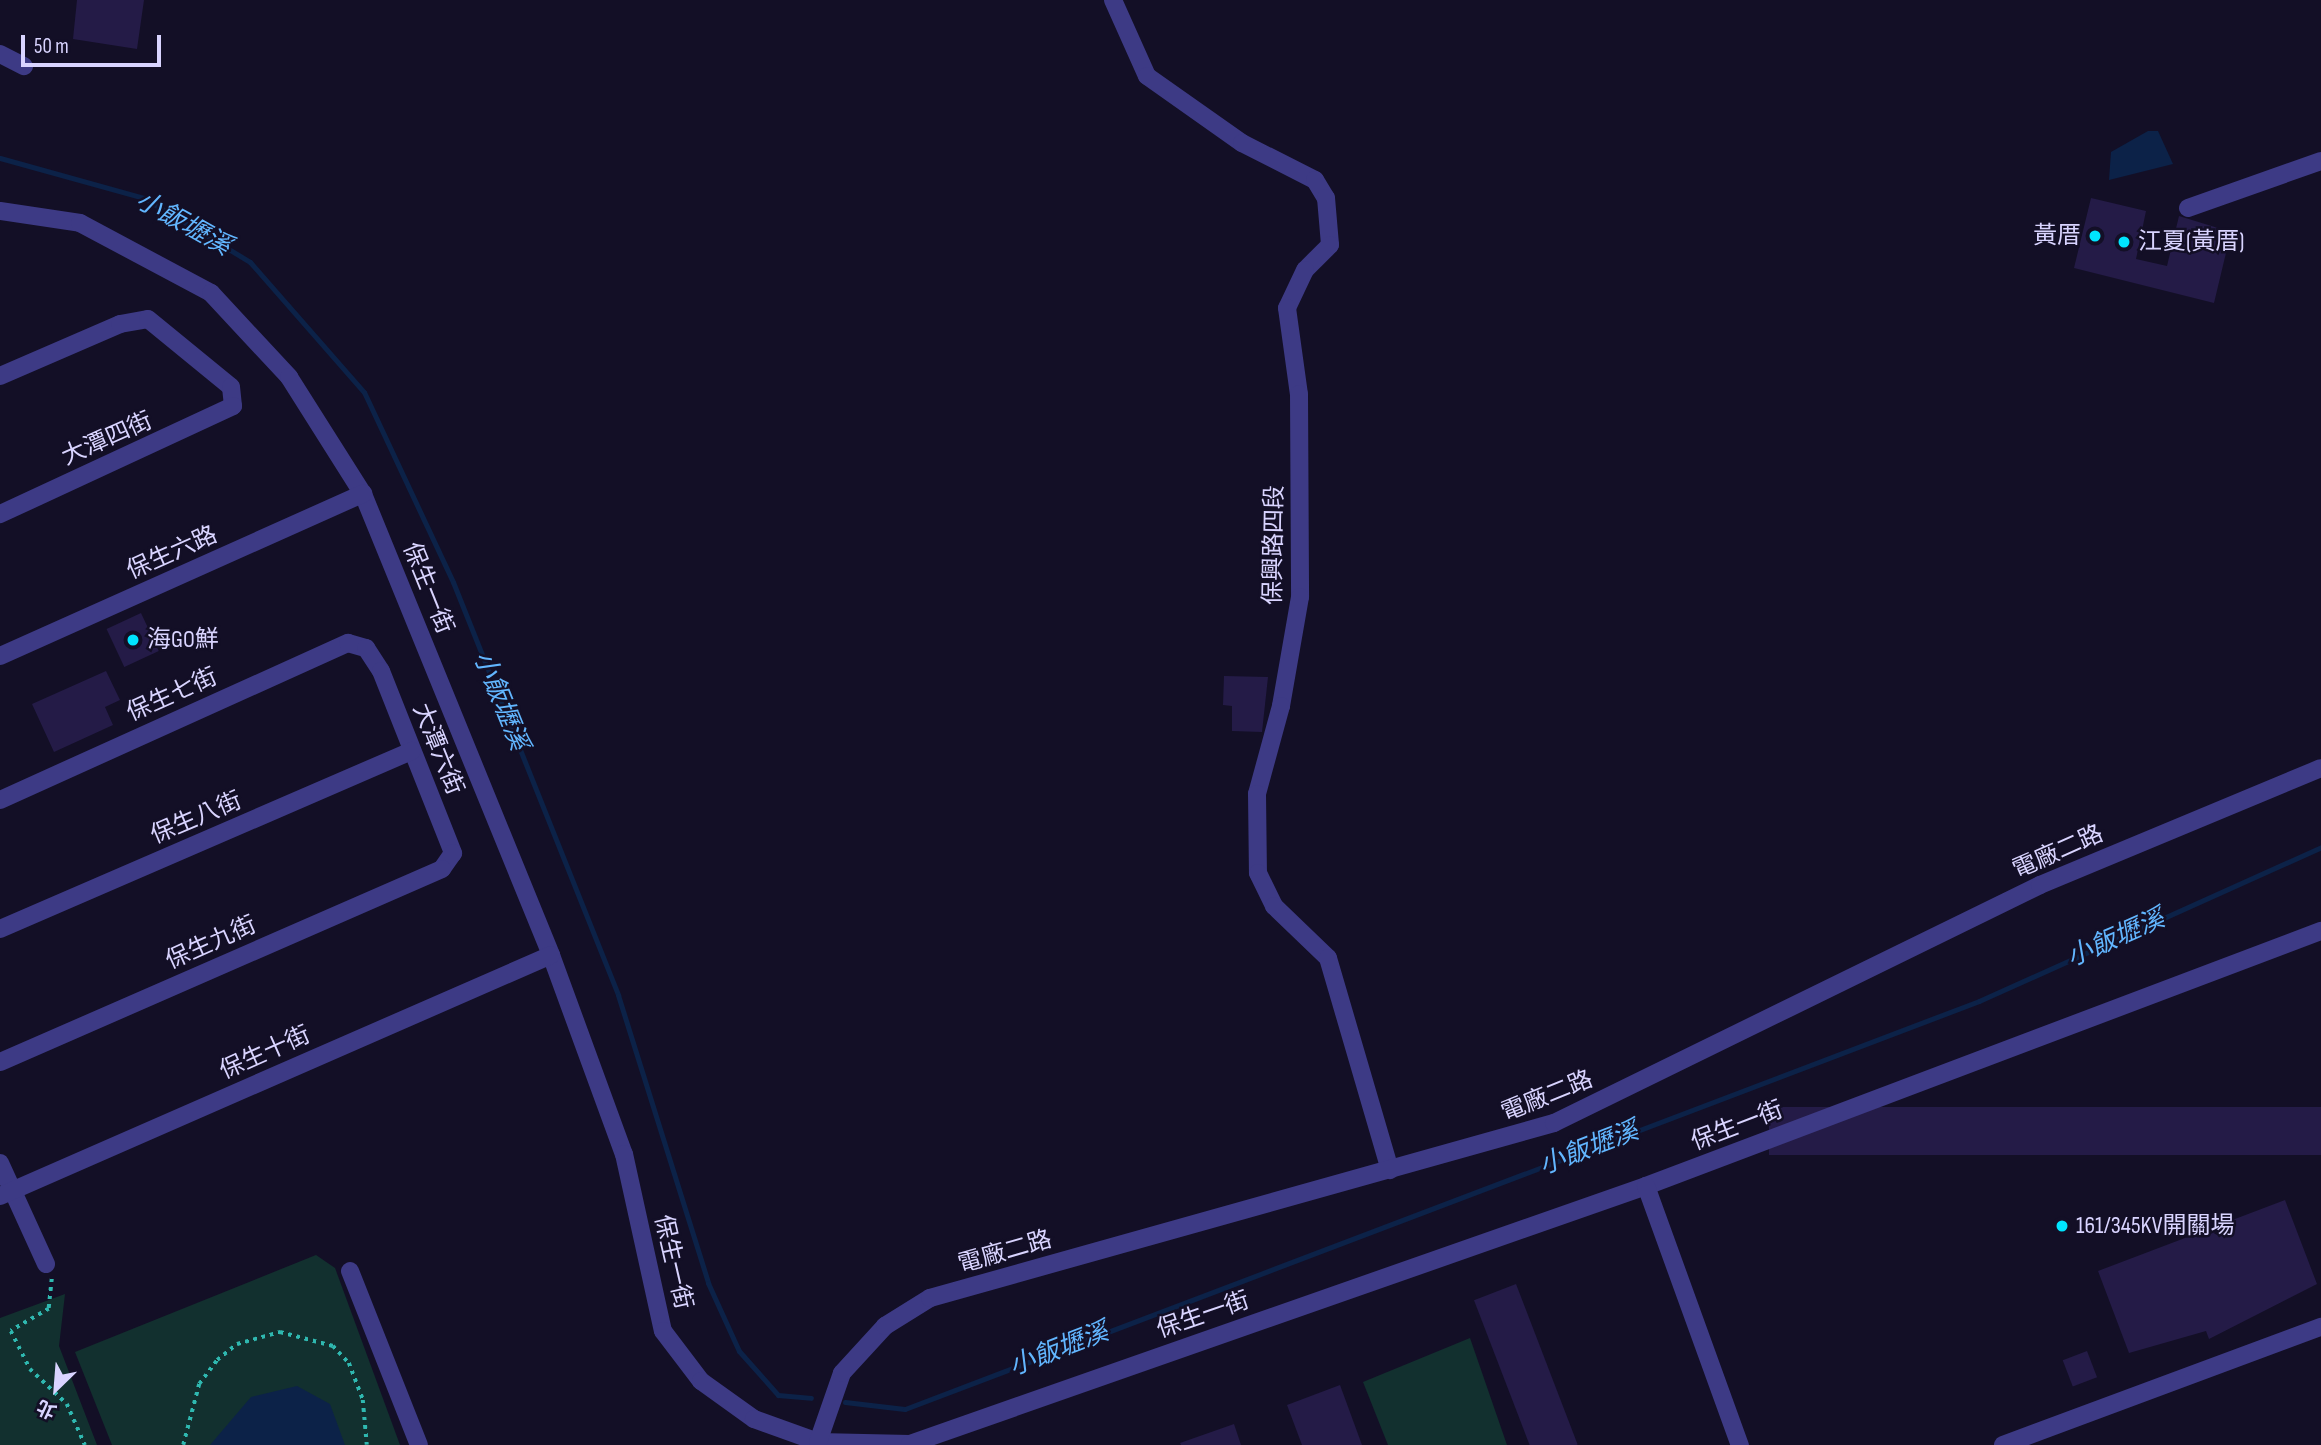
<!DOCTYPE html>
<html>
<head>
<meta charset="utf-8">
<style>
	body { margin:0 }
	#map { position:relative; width:2321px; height:1445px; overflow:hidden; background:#130f26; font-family:"Sofia Sans Condensed","Noto Sans TC",sans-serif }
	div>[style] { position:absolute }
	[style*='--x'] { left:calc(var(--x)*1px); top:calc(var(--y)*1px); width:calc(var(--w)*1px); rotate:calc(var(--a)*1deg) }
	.green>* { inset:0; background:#12302f }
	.water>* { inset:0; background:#0c2248 }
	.stream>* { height:5px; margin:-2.5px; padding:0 2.5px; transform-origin:2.5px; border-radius:2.5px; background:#0c2248 }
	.building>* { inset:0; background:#241b47; transform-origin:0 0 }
	.path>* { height:3.5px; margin-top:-1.75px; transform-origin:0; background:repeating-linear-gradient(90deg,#2fb8b0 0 3.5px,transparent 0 8.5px) }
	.minor>* { height:18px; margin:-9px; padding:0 9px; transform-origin:9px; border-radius:9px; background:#3d3a85 }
	.dots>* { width:19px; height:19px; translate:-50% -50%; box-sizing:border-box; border:4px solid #130f26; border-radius:50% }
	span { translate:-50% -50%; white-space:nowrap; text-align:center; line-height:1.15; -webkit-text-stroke:5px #130f26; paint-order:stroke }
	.poi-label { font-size:24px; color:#d9d4ff }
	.right { translate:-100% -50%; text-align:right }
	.left { translate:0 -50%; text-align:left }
	.street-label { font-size:24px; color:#d9d4ff }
	.water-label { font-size:26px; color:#62b6ff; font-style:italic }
	.north { position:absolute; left:21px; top:1354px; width:70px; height:70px; -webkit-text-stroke:5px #130f26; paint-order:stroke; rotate:205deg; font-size:19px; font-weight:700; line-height:28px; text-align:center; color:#d9d4ff }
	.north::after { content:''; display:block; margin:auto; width:24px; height:32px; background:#d9d4ff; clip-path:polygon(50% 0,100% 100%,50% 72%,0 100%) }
	.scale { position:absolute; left:21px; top:35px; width:140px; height:32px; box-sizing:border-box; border:4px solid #d9d4ff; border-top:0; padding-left:9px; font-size:21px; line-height:24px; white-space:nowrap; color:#d9d4ff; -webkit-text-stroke:5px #130f26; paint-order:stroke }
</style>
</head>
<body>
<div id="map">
	<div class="green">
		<i style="clip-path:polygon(316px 1255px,335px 1268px,400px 1445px,112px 1445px,75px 1352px)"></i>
		<i style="clip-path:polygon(65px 1294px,59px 1346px,97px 1445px,0 1445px,0 1318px)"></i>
		<i style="clip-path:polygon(1470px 1338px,1507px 1445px,1388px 1445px,1363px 1382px)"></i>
	</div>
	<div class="water">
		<i style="clip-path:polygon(2148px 131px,2158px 131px,2173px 164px,2109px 180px,2111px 152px)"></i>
		<i style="clip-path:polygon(297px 1386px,330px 1404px,345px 1445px,210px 1445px,251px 1397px)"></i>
	</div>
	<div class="stream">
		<i style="--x:0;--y:158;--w:149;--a:15.5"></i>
		<i style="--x:144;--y:198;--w:124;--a:31.1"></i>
		<i style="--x:250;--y:262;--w:173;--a:48.8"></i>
		<i style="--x:364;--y:392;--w:210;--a:64.9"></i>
		<i style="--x:453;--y:582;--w:445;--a:68.2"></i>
		<i style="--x:618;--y:995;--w:302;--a:72.6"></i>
		<i style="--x:708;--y:1283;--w:75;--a:65.5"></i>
		<i style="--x:739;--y:1351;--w:59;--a:48.4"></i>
		<i style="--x:778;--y:1395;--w:33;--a:5"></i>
		<i style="--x:845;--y:1402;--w:60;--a:6.7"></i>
		<i style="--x:905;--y:1409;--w:1149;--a:-20.8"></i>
		<i style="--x:1979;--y:1001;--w:375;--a:-24.2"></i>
	</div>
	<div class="building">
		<i style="clip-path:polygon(77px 0,144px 0,137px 49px,73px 39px)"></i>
		<i style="clip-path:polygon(2091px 198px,2146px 211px,2136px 259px,2167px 266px,2179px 216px,2231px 232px,2214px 303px,2074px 268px)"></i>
		<i style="left:141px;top:613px;width:42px;height:38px;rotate:65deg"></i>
		<i style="clip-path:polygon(106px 671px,120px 700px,105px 707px,113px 725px,54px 752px,32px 704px)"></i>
		<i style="clip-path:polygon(1224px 676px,1268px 677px,1262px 732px,1232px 731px,1232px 706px,1223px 705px)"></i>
		<i style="left:2321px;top:1107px;width:48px;height:552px;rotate:90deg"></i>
		<i style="clip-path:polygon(2285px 1200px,2317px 1284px,2209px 1339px,2206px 1331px,2129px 1353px,2098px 1271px)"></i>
		<i style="left:1516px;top:1284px;width:172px;height:45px;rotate:69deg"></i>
		<i style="left:2087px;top:1351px;width:28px;height:26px;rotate:69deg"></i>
		<i style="clip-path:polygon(1340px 1385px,1362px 1445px,1302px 1445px,1287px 1405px)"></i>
		<i style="clip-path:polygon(1234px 1424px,1241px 1445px,1181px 1445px,1180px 1443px)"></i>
	</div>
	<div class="path">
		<i style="--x:52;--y:1279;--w:30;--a:96"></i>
		<i style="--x:49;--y:1309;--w:44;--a:149.9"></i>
		<i style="--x:11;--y:1331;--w:42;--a:63.4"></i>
		<i style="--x:30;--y:1369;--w:51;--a:43.4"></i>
		<i style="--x:67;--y:1404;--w:45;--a:66.3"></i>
		<i style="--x:183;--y:1445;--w:63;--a:-75.3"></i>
		<i style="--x:199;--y:1384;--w:30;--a:-53"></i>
		<i style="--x:217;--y:1360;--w:26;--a:-39"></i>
		<i style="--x:237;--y:1344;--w:45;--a:-15.6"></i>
		<i style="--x:280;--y:1332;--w:55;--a:14.8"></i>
		<i style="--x:333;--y:1346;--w:23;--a:47"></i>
		<i style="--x:349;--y:1363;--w:40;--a:69"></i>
		<i style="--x:363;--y:1400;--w:45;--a:84.9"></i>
	</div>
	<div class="minor">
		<i style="--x:1113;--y:0;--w:83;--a:65.9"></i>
		<i style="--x:1147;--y:76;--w:116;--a:35.2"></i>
		<i style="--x:1242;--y:143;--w:82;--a:26.9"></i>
		<i style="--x:1315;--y:180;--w:21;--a:59"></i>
		<i style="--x:1326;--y:198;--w:47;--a:85.1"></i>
		<i style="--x:1330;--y:245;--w:35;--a:135"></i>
		<i style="--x:1305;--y:270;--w:42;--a:115.3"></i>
		<i style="--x:1287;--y:308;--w:87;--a:82.1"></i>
		<i style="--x:1299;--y:394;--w:203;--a:89.7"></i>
		<i style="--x:1300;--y:597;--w:111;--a:99.9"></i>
		<i style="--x:1281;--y:706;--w:91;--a:105.3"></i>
		<i style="--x:1257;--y:794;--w:79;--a:89.3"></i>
		<i style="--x:1258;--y:873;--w:37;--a:64"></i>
		<i style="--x:1274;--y:906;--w:75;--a:43.9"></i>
		<i style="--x:1328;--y:958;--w:221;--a:73.7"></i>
		<i style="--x:0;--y:54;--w:27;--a:27"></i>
		<i style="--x:2188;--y:208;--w:141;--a:-19.5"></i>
		<i style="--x:0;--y:211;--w:81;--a:8.5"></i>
		<i style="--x:80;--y:223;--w:149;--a:28.1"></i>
		<i style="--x:211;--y:293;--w:115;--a:47.1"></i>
		<i style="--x:289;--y:377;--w:138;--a:57.7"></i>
		<i style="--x:363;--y:494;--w:498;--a:67.8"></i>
		<i style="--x:551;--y:955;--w:212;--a:69.9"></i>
		<i style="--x:624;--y:1154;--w:181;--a:77.6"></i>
		<i style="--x:663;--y:1331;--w:63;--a:52.8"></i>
		<i style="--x:701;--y:1381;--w:65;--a:35.6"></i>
		<i style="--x:754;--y:1419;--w:68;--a:19.8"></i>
		<i style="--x:818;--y:1442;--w:92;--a:1.2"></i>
		<i style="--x:910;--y:1444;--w:780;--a:-19.32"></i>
		<i style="--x:1646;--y:1186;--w:722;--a:-20.7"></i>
		<i style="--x:0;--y:376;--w:131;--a:-23.4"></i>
		<i style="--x:120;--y:324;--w:28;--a:-10"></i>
		<i style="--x:148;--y:319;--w:107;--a:39.3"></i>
		<i style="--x:231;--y:387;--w:19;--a:84"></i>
		<i style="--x:233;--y:406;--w:257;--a:155.1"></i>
		<i style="--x:0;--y:656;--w:398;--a:-24.1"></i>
		<i style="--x:0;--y:800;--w:382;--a:-24.3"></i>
		<i style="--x:348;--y:643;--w:19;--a:16"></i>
		<i style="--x:366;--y:648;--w:27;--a:57"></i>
		<i style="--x:381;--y:671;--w:196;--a:68.4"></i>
		<i style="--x:453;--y:853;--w:19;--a:125"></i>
		<i style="--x:442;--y:869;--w:482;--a:156.4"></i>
		<i style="--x:0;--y:929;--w:449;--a:-23.4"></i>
		<i style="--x:0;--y:1163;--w:111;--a:65.5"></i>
		<i style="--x:1646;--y:1186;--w:276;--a:70.1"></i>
		<i style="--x:0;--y:1196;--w:601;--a:-23.62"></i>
		<i style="--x:350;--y:1271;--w:187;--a:68.4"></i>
		<i style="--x:818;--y:1442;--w:73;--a:-70.8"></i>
		<i style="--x:842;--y:1373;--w:64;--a:-47.5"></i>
		<i style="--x:885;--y:1326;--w:53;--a:-31.9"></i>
		<i style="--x:930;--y:1298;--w:648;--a:-15.67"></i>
		<i style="--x:1554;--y:1123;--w:541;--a:-26.09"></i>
		<i style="--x:2040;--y:885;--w:304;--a:-22.6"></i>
		<i style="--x:2003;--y:1445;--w:339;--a:-20.4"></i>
	</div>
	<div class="dots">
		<i style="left:2095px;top:236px;background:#00e5ff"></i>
		<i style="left:2124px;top:242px;background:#00e5ff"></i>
		<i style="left:133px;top:640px;background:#00e5ff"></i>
		<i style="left:2062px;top:1226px;background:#00e5ff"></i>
	</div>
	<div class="poi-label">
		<span class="right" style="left:2081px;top:236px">黃厝</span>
		<span class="left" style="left:2138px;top:242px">江夏(黃厝)</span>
		<span class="left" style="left:147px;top:640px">海GO鮮</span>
		<span class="left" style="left:2076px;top:1226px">161/345KV開關場</span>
	</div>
	<div class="street-label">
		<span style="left:107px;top:439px;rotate:-24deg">大潭四街</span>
		<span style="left:1274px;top:545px;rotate:-89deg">保興路四段</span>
		<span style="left:172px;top:553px;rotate:-24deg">保生六路</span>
		<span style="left:428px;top:588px;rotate:68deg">保生一街</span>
		<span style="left:172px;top:695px;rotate:-24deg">保生七街</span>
		<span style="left:438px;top:749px;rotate:68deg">大潭六街</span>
		<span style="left:196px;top:818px;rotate:-23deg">保生八街</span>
		<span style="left:2058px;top:852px;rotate:-24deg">電廠二路</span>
		<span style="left:211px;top:943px;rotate:-24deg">保生九街</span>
		<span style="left:265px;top:1053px;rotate:-24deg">保生十街</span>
		<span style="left:1547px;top:1096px;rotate:-22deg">電廠二路</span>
		<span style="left:1737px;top:1126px;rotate:-21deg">保生一街</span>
		<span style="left:1005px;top:1252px;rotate:-16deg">電廠二路</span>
		<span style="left:673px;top:1262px;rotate:77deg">保生一街</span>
		<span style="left:1203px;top:1315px;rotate:-19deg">保生一街</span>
	</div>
	<div class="water-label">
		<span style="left:183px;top:224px;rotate:29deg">小飯壢溪</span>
		<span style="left:500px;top:701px;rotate:68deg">小飯壢溪</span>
		<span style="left:2116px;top:939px;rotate:-24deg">小飯壢溪</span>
		<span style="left:1589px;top:1149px;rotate:-21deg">小飯壢溪</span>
		<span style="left:1059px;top:1350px;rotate:-21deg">小飯壢溪</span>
	</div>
	<div class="north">北</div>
	<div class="scale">50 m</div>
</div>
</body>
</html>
